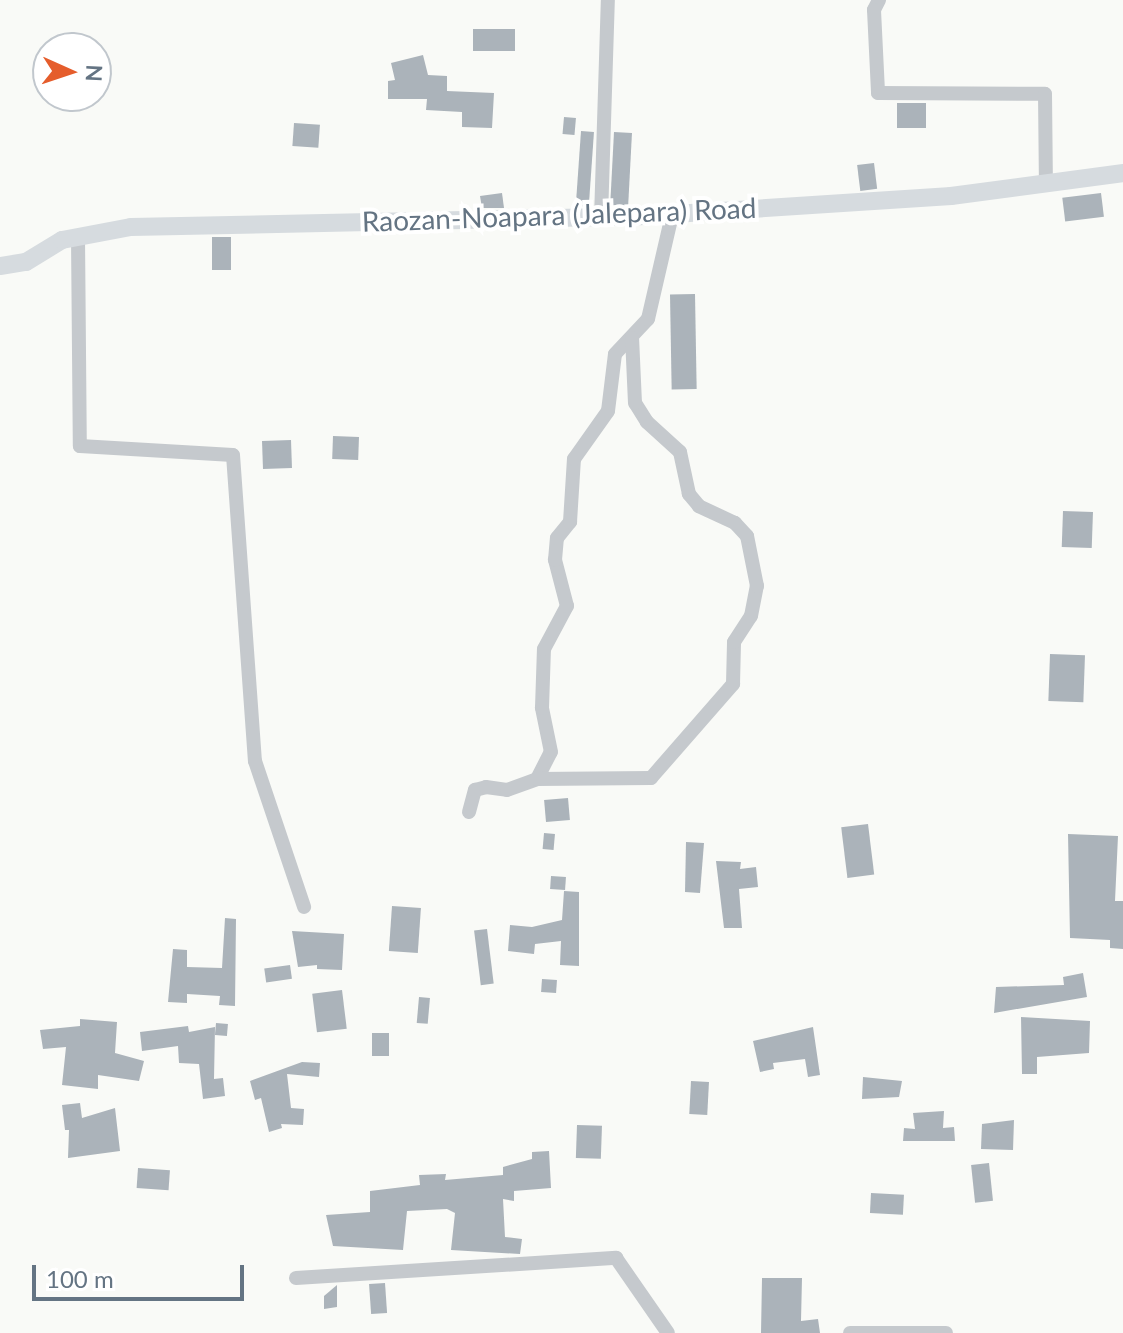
<!DOCTYPE html>
<html>
<head>
<meta charset="utf-8">
<style>
	body { margin:0 }
	#map { position:relative; width:1123px; height:1333px; overflow:hidden; background:#f9faf7; font-family:Lato,sans-serif }
	div>[style] { position:absolute }
	[style*='--x'] { left:calc(var(--x)*1px); top:calc(var(--y)*1px); width:calc(var(--w)*1px); rotate:calc(var(--a)*1deg) }
	.building>* { inset:0; background:#abb3ba; transform-origin:0 0 }
	.minor>* { height:14px; margin:-7px; padding:0 7px; transform-origin:7px; border-radius:7px; background:#c5c9cd }
	.major>* { height:18px; margin:-9px; padding:0 9px; transform-origin:9px; border-radius:9px; background:#d6dbdf }
	span { translate:-50% -50%; white-space:nowrap; text-align:center; line-height:1.15; -webkit-text-stroke:8px #fff; paint-order:stroke }
	.street-label { font-size:28px; color:#647483 }
	.north { position:absolute; left:32px; top:32px; width:80px; height:80px; box-sizing:border-box; background:#fff; border:2px solid #c1c7cd; border-radius:50%; rotate:93deg; font-size:22px; font-weight:700; line-height:32px; text-align:center; color:#647483 }
	.north::after { content:''; display:block; margin:auto; width:28px; height:36px; background:#e55d2c; clip-path:polygon(50% 0,100% 100%,50% 72%,0 100%) }
	.scale { position:absolute; left:32px; top:1265px; width:212px; height:36px; box-sizing:border-box; border:4px solid #647483; border-top:0; padding-left:10px; font-size:24px; line-height:28px; white-space:nowrap; color:#647483; -webkit-text-stroke:6px #fff; paint-order:stroke }
</style>
</head>
<body>
<div id="map">
	<div class="building">
		<i style="left:473px;top:29px;width:42px;height:22px"></i>
		<i style="clip-path:polygon(423px 55px,428px 75px,447px 76px,447px 91px,494px 93px,492px 128px,462px 127px,462px 112px,426px 110px,427px 99px,388px 99px,388px 81px,395px 80px,391px 63px)"></i>
		<i style="left:897px;top:103px;width:29px;height:25px"></i>
		<i style="left:564px;top:117px;width:12px;height:17px;rotate:5deg"></i>
		<i style="left:294px;top:123px;width:26px;height:23px;rotate:4deg"></i>
		<i style="left:581px;top:131px;width:13px;height:75px;rotate:4deg"></i>
		<i style="left:614px;top:132px;width:18px;height:73px;rotate:3deg"></i>
		<i style="left:874px;top:163px;width:26px;height:17px;rotate:83deg"></i>
		<i style="clip-path:polygon(502px 193px,504px 208px,482px 208px,480px 196px)"></i>
		<i style="left:1101px;top:193px;width:24px;height:39px;rotate:83deg"></i>
		<i style="left:212px;top:237px;width:19px;height:33px"></i>
		<i style="left:695px;top:294px;width:95px;height:25px;rotate:89deg"></i>
		<i style="left:333px;top:436px;width:26px;height:23px;rotate:2deg"></i>
		<i style="left:291px;top:440px;width:28px;height:29px;rotate:88deg"></i>
		<i style="left:1063px;top:511px;width:30px;height:36px;rotate:2deg"></i>
		<i style="left:1050px;top:654px;width:35px;height:47px;rotate:2deg"></i>
		<i style="left:568px;top:798px;width:22px;height:24px;rotate:85deg"></i>
		<i style="left:868px;top:824px;width:51px;height:27px;rotate:83deg"></i>
		<i style="left:544px;top:833px;width:11px;height:16px;rotate:5deg"></i>
		<i style="clip-path:polygon(1068px 834px,1118px 836px,1115px 901px,1123px 901px,1123px 949px,1110px 948px,1110px 940px,1070px 938px)"></i>
		<i style="clip-path:polygon(686px 842px,704px 843px,700px 893px,685px 892px)"></i>
		<i style="clip-path:polygon(716px 861px,741px 862px,740px 869px,756px 867px,758px 887px,739px 889px,742px 928px,724px 928px)"></i>
		<i style="left:551px;top:876px;width:15px;height:13px;rotate:4deg"></i>
		<i style="clip-path:polygon(564px 891px,579px 892px,579px 966px,560px 965px,561px 941px,535px 944px,534px 954px,508px 951px,510px 925px,532px 927px,562px 920px)"></i>
		<i style="left:392px;top:906px;width:29px;height:45px;rotate:4deg"></i>
		<i style="clip-path:polygon(225px 918px,236px 919px,235px 1006px,219px 1005px,220px 996px,187px 994px,187px 1003px,168px 1002px,173px 949px,187px 950px,187px 967px,222px 968px)"></i>
		<i style="left:487px;top:929px;width:55px;height:13px;rotate:83deg"></i>
		<i style="clip-path:polygon(292px 931px,344px 934px,342px 970px,317px 969px,317px 965px,298px 967px)"></i>
		<i style="left:290px;top:965px;width:14px;height:26px;rotate:82deg"></i>
		<i style="clip-path:polygon(1083px 973px,1087px 997px,994px 1013px,996px 987px,1064px 985px,1063px 977px)"></i>
		<i style="left:542px;top:979px;width:15px;height:13px;rotate:4deg"></i>
		<i style="left:342px;top:990px;width:39px;height:30px;rotate:83deg"></i>
		<i style="left:419px;top:997px;width:11px;height:26px;rotate:5deg"></i>
		<i style="clip-path:polygon(1021px 1017px,1090px 1021px,1089px 1053px,1037px 1057px,1037px 1074px,1022px 1074px)"></i>
		<i style="clip-path:polygon(80px 1019px,117px 1022px,115px 1053px,144px 1061px,139px 1081px,98px 1075px,98px 1089px,62px 1085px,66px 1047px,43px 1049px,40px 1030px,80px 1026px)"></i>
		<i style="left:216px;top:1023px;width:12px;height:12px;rotate:5deg"></i>
		<i style="clip-path:polygon(188px 1026px,189px 1032px,215px 1027px,214px 1079px,223px 1078px,225px 1096px,203px 1099px,199px 1064px,179px 1063px,178px 1046px,142px 1051px,140px 1032px)"></i>
		<i style="clip-path:polygon(813px 1027px,820px 1075px,808px 1077px,805px 1059px,773px 1063px,774px 1069px,760px 1072px,753px 1041px)"></i>
		<i style="left:372px;top:1033px;width:17px;height:23px"></i>
		<i style="clip-path:polygon(302px 1062px,320px 1063px,319px 1077px,287px 1074px,291px 1108px,304px 1109px,303px 1125px,281px 1124px,282px 1128px,269px 1132px,261px 1098px,255px 1100px,250px 1081px)"></i>
		<i style="clip-path:polygon(863px 1077px,902px 1081px,899px 1097px,862px 1099px)"></i>
		<i style="left:691px;top:1081px;width:18px;height:33px;rotate:3deg"></i>
		<i style="clip-path:polygon(80px 1103px,82px 1118px,115px 1108px,120px 1151px,68px 1158px,69px 1130px,65px 1130px,62px 1105px)"></i>
		<i style="clip-path:polygon(944px 1111px,943px 1128px,954px 1127px,955px 1141px,903px 1141px,904px 1128px,915px 1129px,913px 1113px)"></i>
		<i style="clip-path:polygon(1014px 1120px,1013px 1150px,981px 1149px,982px 1124px)"></i>
		<i style="left:577px;top:1125px;width:25px;height:33px;rotate:2deg"></i>
		<i style="clip-path:polygon(549px 1151px,551px 1188px,514px 1191px,514px 1201px,503px 1199px,505px 1237px,522px 1239px,520px 1254px,451px 1250px,455px 1213px,447px 1209px,407px 1211px,403px 1250px,333px 1246px,326px 1215px,370px 1212px,370px 1191px,420px 1185px,419px 1175px,446px 1174px,445px 1180px,503px 1175px,503px 1167px,532px 1159px,532px 1152px)"></i>
		<i style="left:989px;top:1163px;width:38px;height:18px;rotate:84deg"></i>
		<i style="left:138px;top:1168px;width:32px;height:20px;rotate:4deg"></i>
		<i style="left:871px;top:1193px;width:33px;height:20px;rotate:3deg"></i>
		<i style="clip-path:polygon(762px 1278px,802px 1278px,801px 1321px,818px 1319px,820px 1333px,761px 1333px)"></i>
		<i style="left:385px;top:1283px;width:30px;height:16px;rotate:86deg"></i>
		<i style="clip-path:polygon(337px 1285px,337px 1307px,324px 1309px,324px 1296px)"></i>
	</div>
	<div class="minor">
		<i style="--x:879;--y:0;--w:11;--a:117"></i>
		<i style="--x:874;--y:10;--w:83;--a:87.2"></i>
		<i style="--x:878;--y:93;--w:167;--a:0.3"></i>
		<i style="--x:1045;--y:94;--w:89;--a:89.4"></i>
		<i style="--x:601;--y:218;--w:218;--a:-88.2"></i>
		<i style="--x:78;--y:237;--w:209;--a:89.5"></i>
		<i style="--x:80;--y:446;--w:153;--a:3.4"></i>
		<i style="--x:233;--y:455;--w:307;--a:85.9"></i>
		<i style="--x:255;--y:761;--w:154;--a:71.4"></i>
		<i style="--x:537;--y:779;--w:30;--a:-63"></i>
		<i style="--x:551;--y:752;--w:45;--a:-101.6"></i>
		<i style="--x:542;--y:708;--w:59;--a:-88.1"></i>
		<i style="--x:544;--y:649;--w:49;--a:-61.9"></i>
		<i style="--x:567;--y:606;--w:48;--a:-104.6"></i>
		<i style="--x:555;--y:560;--w:22;--a:-85"></i>
		<i style="--x:557;--y:538;--w:21;--a:-51"></i>
		<i style="--x:570;--y:522;--w:63;--a:-86.4"></i>
		<i style="--x:574;--y:459;--w:59;--a:-54.7"></i>
		<i style="--x:608;--y:411;--w:57;--a:-83"></i>
		<i style="--x:615;--y:354;--w:48;--a:-46.7"></i>
		<i style="--x:648;--y:319;--w:107;--a:-77"></i>
		<i style="--x:469;--y:812;--w:23;--a:-75"></i>
		<i style="--x:475;--y:790;--w:11;--a:-15"></i>
		<i style="--x:486;--y:787;--w:21;--a:8"></i>
		<i style="--x:507;--y:790;--w:32;--a:-20"></i>
		<i style="--x:537;--y:779;--w:114;--a:-0.5"></i>
		<i style="--x:651;--y:778;--w:125;--a:-48.9"></i>
		<i style="--x:733;--y:684;--w:42;--a:-88.6"></i>
		<i style="--x:734;--y:642;--w:31;--a:-57"></i>
		<i style="--x:751;--y:616;--w:31;--a:-79"></i>
		<i style="--x:757;--y:586;--w:51;--a:-101.3"></i>
		<i style="--x:747;--y:536;--w:18;--a:-133"></i>
		<i style="--x:735;--y:523;--w:40;--a:-155"></i>
		<i style="--x:699;--y:506;--w:16;--a:-130"></i>
		<i style="--x:689;--y:494;--w:43;--a:-102.1"></i>
		<i style="--x:680;--y:452;--w:45;--a:-137.7"></i>
		<i style="--x:647;--y:422;--w:22;--a:-122"></i>
		<i style="--x:635;--y:403;--w:65;--a:-92.6"></i>
		<i style="--x:296;--y:1278;--w:321;--a:-3.6"></i>
		<i style="--x:616;--y:1258;--w:91;--a:55.3"></i>
		<i style="--x:850;--y:1333;--w:96;--a:0"></i>
	</div>
	<div class="major">
		<i style="--x:0;--y:266;--w:26;--a:-9"></i>
		<i style="--x:26;--y:262;--w:42;--a:-31.4"></i>
		<i style="--x:62;--y:240;--w:70;--a:-10.7"></i>
		<i style="--x:131;--y:227;--w:497;--a:-1.2"></i>
		<i style="--x:628;--y:217;--w:324;--a:-3.7"></i>
		<i style="--x:951;--y:196;--w:174;--a:-7.6"></i>
	</div>
	<div class="street-label">
		<span style="left:559px;top:214px;rotate:-2deg">Raozan-Noapara (Jalepara) Road</span>
	</div>
	<div class="north">N</div>
	<div class="scale">100 m</div>
</div>
</body>
</html>
